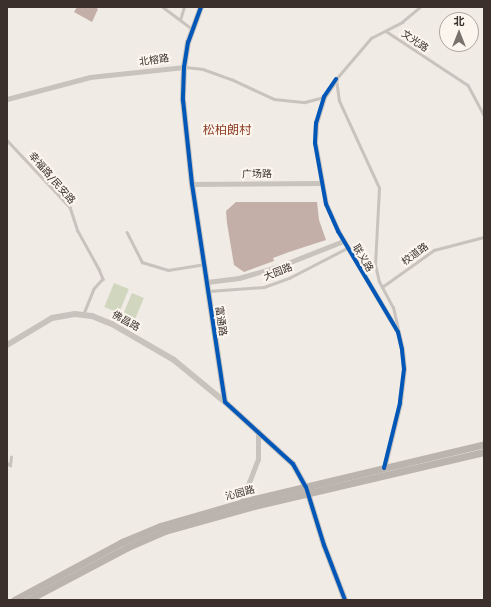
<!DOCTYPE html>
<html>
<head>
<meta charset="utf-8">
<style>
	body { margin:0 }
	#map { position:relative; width:491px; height:607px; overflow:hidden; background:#f0ebe5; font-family:"Golos Text","Noto Sans SC",sans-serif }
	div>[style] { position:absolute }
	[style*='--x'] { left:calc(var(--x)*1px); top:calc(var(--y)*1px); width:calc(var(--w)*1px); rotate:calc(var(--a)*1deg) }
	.green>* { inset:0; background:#d1d6bf; transform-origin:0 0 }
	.building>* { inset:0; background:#c3afa7 }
	.service>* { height:2.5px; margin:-1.25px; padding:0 1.25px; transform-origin:1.25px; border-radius:1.25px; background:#c9c3be }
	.minor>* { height:5px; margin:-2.5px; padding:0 2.5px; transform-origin:2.5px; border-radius:2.5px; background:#c9c3be }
	.tertiary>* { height:6px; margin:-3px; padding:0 3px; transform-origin:3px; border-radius:3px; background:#c9c3be }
	.secondary>* { height:7px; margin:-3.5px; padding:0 3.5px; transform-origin:3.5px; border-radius:3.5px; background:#bab3ae }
	.cycleway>* { height:4px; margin:-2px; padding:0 2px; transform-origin:2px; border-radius:2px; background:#0057b8 }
	span { translate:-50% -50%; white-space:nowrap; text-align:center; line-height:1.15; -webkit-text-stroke:4px #fbf5ee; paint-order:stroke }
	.street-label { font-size:10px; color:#3b302b }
	.quarter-label { font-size:12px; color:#8c3b22 }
	.frame { position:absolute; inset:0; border:8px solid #3b302b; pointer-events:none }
	.north { position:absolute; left:439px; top:12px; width:40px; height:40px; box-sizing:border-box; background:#fbf5ee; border:1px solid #aea6a0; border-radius:50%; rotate:0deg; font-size:11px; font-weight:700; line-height:16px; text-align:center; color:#3b302b }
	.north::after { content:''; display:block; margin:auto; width:14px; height:18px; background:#7a716c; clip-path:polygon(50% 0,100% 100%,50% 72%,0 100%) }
</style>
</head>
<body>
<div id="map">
	<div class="green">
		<i style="left:114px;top:283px;width:16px;height:26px;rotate:22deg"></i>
		<i style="left:132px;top:293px;width:13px;height:23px;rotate:23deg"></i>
	</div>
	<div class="building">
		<i style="clip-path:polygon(77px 7px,95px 7px,98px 9px,92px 22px,74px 12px)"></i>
		<i style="clip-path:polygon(236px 202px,317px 202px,319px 220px,326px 240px,289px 252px,273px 258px,274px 261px,244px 272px,234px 265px,227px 223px,226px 211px)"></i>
	</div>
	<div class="service">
		<i style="--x:163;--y:7;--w:36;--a:37"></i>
		<i style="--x:180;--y:20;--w:14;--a:-73"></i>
		<i style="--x:386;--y:31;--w:98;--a:33.4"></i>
		<i style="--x:468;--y:85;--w:34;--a:62"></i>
		<i style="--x:185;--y:67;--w:18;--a:6"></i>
		<i style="--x:203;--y:69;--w:30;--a:20"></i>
		<i style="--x:231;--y:79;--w:47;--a:24.9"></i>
		<i style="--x:274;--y:99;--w:31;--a:6"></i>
		<i style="--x:305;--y:102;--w:20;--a:-15"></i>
		<i style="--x:7;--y:140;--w:92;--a:46.8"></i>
		<i style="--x:70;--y:207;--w:25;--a:72"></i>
		<i style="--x:78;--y:231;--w:43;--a:61.1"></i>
		<i style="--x:99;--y:269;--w:11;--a:68"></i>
		<i style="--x:103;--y:279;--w:13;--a:132"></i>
		<i style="--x:94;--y:289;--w:27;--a:112"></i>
		<i style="--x:127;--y:232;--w:34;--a:63"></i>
		<i style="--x:142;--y:262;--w:27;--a:17"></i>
		<i style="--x:168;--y:270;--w:36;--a:-9"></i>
		<i style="--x:382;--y:287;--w:64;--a:-35.4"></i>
		<i style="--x:434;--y:250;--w:52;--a:-14.6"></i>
		<i style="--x:209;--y:291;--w:55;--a:-4.2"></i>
		<i style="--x:264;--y:287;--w:27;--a:-20"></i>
		<i style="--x:289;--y:278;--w:65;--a:-27.3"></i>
		<i style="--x:398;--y:329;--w:22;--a:-103"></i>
		<i style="--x:393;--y:308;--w:30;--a:-118"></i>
		<i style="--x:379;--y:282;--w:17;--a:-103"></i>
		<i style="--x:375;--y:265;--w:77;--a:-87"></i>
		<i style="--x:379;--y:188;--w:96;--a:-114.7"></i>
		<i style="--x:339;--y:101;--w:22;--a:-98"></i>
		<i style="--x:336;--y:79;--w:54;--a:-49.5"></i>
		<i style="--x:371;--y:38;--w:35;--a:-27"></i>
		<i style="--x:402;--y:22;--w:23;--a:-40"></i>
		<i style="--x:7;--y:463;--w:4;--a:34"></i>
		<i style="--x:10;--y:465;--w:8;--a:-83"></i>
	</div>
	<div class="minor">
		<i style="--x:336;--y:79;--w:22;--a:124"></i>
		<i style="--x:324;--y:97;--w:27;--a:107"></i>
		<i style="--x:316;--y:123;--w:20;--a:93"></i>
		<i style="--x:315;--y:143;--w:62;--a:79.8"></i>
		<i style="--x:326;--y:204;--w:30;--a:66"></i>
		<i style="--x:338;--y:231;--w:117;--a:59.3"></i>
		<i style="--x:398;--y:332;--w:18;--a:77"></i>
		<i style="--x:402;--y:350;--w:19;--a:84"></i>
		<i style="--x:404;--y:369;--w:34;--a:97"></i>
		<i style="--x:400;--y:403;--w:67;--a:103.8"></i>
		<i style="--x:7;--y:99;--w:86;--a:-14.8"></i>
		<i style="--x:90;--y:77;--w:95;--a:-6.1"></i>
		<i style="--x:192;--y:184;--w:129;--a:-0.4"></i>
		<i style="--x:207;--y:282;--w:32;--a:-7"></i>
		<i style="--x:239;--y:278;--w:43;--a:-16.3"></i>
		<i style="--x:280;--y:266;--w:68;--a:-21.6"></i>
		<i style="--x:241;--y:503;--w:47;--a:-68.9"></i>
		<i style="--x:258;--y:459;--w:28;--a:-90"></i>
	</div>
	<div class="tertiary">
		<i style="--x:201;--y:7;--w:37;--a:110"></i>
		<i style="--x:188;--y:42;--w:25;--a:99"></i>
		<i style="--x:184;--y:67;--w:33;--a:92"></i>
		<i style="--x:183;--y:100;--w:84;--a:83.9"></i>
		<i style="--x:192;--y:184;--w:220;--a:81.4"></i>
		<i style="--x:225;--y:402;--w:92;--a:42.4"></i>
		<i style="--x:293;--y:464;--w:26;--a:61"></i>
		<i style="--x:306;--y:487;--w:61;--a:72.8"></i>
		<i style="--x:324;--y:545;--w:59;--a:69.1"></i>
		<i style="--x:7;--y:345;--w:52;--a:-31"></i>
		<i style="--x:52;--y:318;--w:23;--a:-10"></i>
		<i style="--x:75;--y:314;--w:17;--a:7"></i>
		<i style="--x:92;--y:316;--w:22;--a:22"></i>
		<i style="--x:112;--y:324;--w:72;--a:30.1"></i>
		<i style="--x:174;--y:360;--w:66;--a:39.5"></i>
	</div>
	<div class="secondary">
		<i style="--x:14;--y:600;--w:123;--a:-28.2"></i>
		<i style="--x:122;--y:542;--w:41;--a:-22.8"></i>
		<i style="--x:160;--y:526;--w:98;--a:-16"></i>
		<i style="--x:254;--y:499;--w:236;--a:-13.4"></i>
		<i style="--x:28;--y:600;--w:113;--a:-27.9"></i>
		<i style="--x:128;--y:547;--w:40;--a:-23.4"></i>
		<i style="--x:165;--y:531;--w:97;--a:-15.6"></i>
		<i style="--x:258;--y:505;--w:232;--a:-13.2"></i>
	</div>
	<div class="cycleway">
		<i style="--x:201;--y:7;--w:37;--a:110"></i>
		<i style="--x:188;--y:42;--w:25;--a:99"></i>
		<i style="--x:184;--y:67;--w:33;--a:92"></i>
		<i style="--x:183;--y:100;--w:84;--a:83.9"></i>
		<i style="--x:192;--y:184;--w:220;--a:81.4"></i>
		<i style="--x:225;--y:402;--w:92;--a:42.4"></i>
		<i style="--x:293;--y:464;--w:26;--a:61"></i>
		<i style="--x:306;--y:487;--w:61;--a:72.8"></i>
		<i style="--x:324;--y:545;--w:59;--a:69.1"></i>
		<i style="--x:336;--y:79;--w:22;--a:124"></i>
		<i style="--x:324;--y:97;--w:27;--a:107"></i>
		<i style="--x:316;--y:123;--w:20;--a:93"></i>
		<i style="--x:315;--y:143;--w:62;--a:79.8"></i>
		<i style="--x:326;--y:204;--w:30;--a:66"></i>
		<i style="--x:338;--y:231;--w:117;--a:59.3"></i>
		<i style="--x:398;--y:332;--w:18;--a:77"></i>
		<i style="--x:402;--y:350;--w:19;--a:84"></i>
		<i style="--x:404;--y:369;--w:34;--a:97"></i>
		<i style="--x:400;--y:403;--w:67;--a:103.8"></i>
	</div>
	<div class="street-label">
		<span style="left:415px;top:41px;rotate:34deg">文光路</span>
		<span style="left:154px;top:60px;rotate:-8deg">北榕路</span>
		<span style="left:257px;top:174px;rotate:-1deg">广场路</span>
		<span style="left:52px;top:178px;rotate:49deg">幸福路/民安路</span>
		<span style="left:415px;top:254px;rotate:-36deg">校道路</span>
		<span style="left:363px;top:258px;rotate:59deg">联义路</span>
		<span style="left:278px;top:272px;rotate:-21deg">大园路</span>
		<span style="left:126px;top:321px;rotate:29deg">佛昌路</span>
		<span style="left:221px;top:321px;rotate:82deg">富通路</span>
		<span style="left:240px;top:493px;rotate:-15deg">沁园路</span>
	</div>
	<div class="quarter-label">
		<span style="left:227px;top:130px">松柏朗村</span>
	</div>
	<div class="frame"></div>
	<div class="north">北</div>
</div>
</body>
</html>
